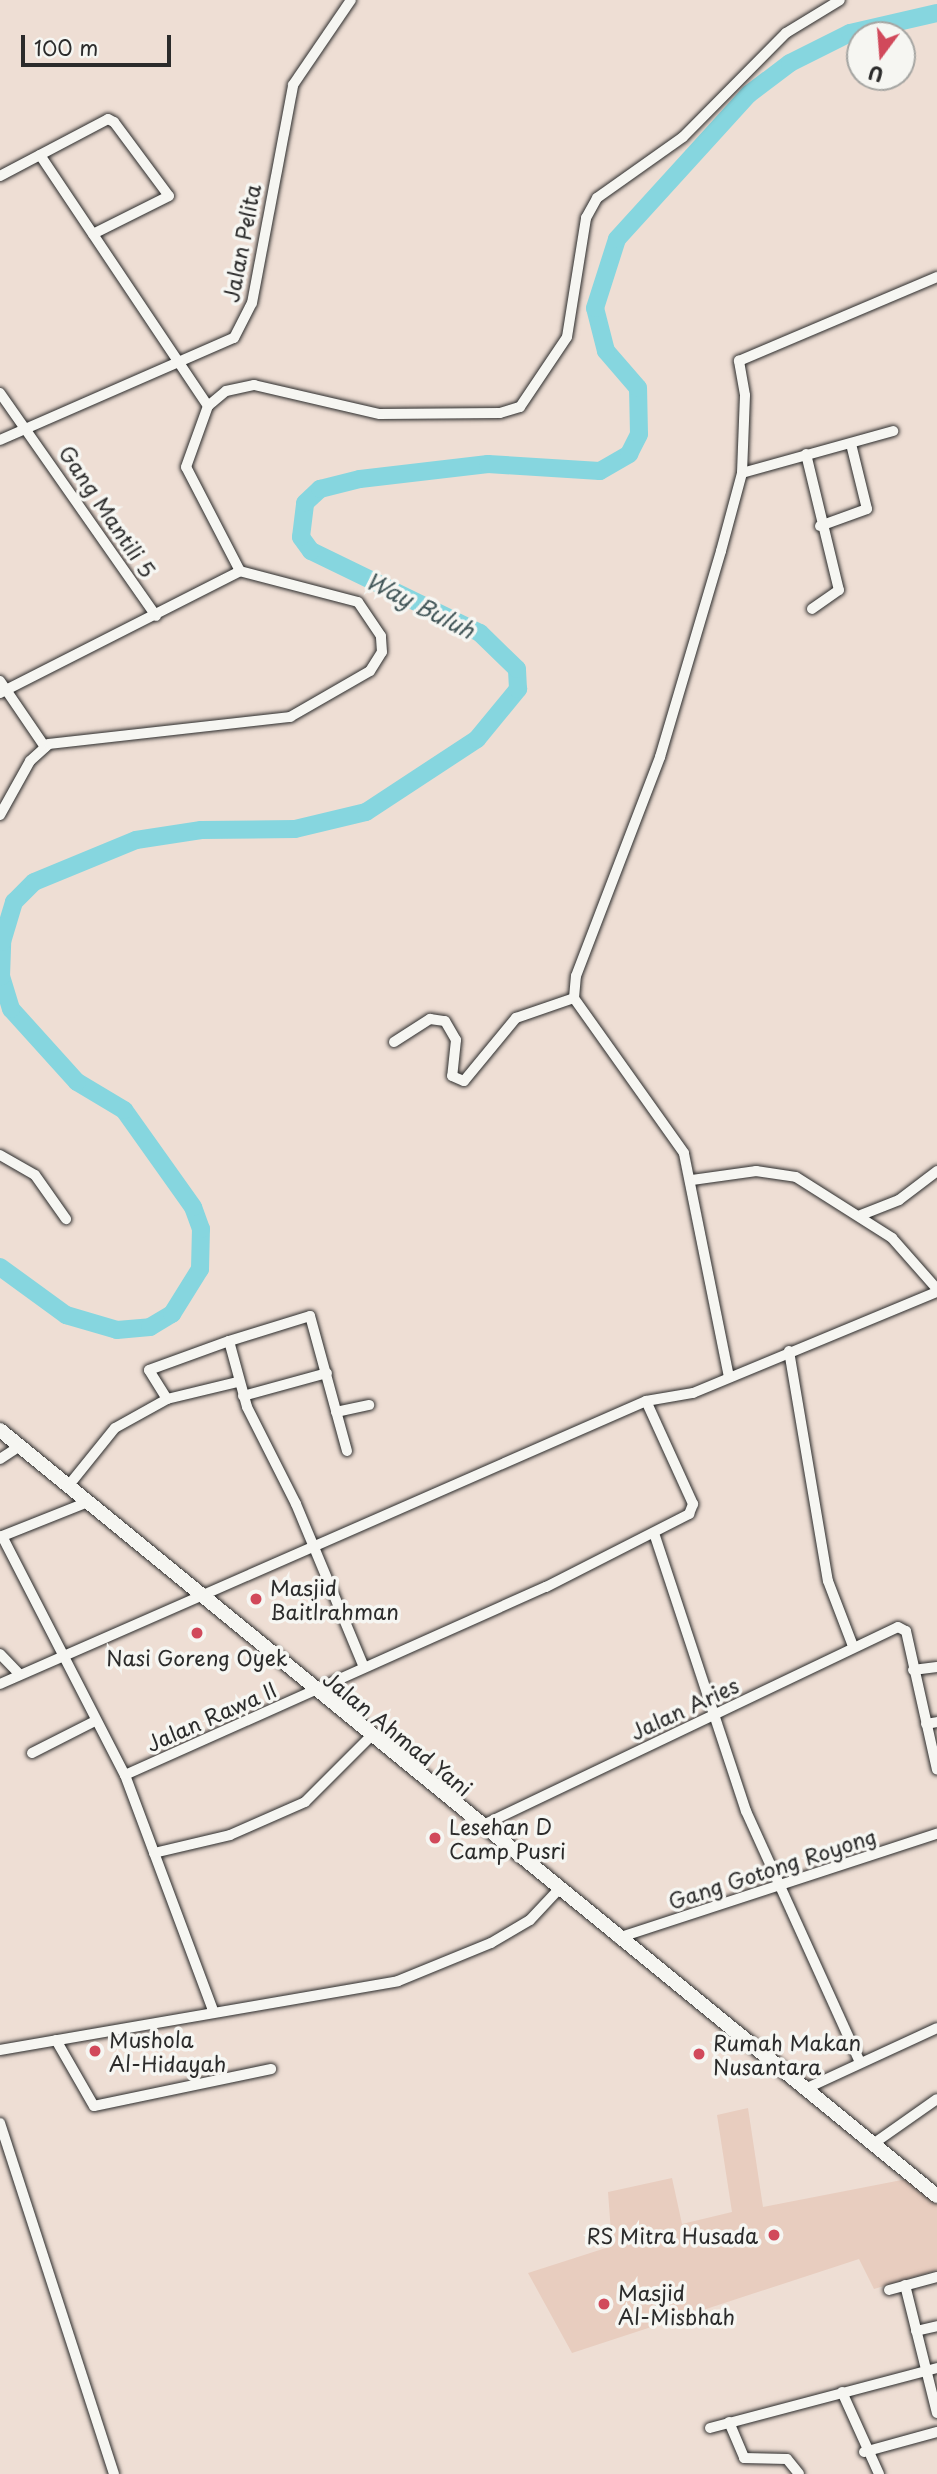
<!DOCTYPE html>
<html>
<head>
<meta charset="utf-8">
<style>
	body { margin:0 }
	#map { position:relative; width:937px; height:2474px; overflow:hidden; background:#eeded4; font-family:"Playpen Sans",sans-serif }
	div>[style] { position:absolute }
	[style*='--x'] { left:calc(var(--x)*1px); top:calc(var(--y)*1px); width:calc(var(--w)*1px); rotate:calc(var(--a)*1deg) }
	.built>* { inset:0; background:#e8cdbf }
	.river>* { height:18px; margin:-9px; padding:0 9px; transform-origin:9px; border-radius:9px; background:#86d6df }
	.roads { filter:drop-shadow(0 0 2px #2b2b2b) drop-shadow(0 0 2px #2b2b2b) }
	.minor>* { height:10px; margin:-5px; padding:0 5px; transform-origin:5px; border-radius:5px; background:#f6f6f2 }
	.highway>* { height:14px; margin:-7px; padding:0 7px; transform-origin:7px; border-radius:7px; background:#f6f6f2 }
	.dots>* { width:19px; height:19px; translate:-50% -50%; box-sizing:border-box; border:4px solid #f6f6f2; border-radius:50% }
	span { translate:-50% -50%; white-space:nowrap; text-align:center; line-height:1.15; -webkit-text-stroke:7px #f6f6f2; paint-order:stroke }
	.street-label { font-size:21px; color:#2b2b2b }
	.poi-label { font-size:21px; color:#2b2b2b }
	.left { translate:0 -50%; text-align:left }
	.right { translate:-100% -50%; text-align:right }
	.water-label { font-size:23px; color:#425658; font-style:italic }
	.north { position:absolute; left:846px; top:21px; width:70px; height:70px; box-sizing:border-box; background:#f6f6f2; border:2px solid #a5a5a2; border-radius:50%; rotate:196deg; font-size:19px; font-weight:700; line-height:28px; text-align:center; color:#2b2b2b }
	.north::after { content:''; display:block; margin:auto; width:24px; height:32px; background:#d1495b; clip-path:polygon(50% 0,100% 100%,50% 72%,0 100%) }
	.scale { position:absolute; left:21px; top:35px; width:150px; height:32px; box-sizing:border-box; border:4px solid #2b2b2b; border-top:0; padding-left:9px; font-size:21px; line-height:24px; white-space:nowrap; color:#2b2b2b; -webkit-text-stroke:5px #f6f6f2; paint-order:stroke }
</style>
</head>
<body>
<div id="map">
	<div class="built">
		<i style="clip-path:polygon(748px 2108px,763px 2207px,907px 2179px,937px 2204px,937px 2270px,874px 2289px,859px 2259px,572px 2353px,528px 2273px,612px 2246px,608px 2192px,672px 2178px,682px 2224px,732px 2212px,717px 2115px)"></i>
	</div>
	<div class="river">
		<i style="--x:0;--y:1267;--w:82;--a:36"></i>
		<i style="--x:66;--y:1315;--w:53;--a:16.4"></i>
		<i style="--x:117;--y:1330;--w:33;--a:-5"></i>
		<i style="--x:150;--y:1327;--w:26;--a:-31"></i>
		<i style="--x:172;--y:1314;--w:53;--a:-58.1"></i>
		<i style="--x:200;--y:1269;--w:40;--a:-88.6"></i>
		<i style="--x:201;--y:1229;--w:23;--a:-110"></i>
		<i style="--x:193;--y:1207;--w:119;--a:-125.4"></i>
		<i style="--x:124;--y:1110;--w:55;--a:-149.2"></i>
		<i style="--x:77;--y:1082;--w:98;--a:-132.1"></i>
		<i style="--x:11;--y:1009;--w:34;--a:-107"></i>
		<i style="--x:1;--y:977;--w:35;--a:-88"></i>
		<i style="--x:2;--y:942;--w:42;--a:-73.3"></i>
		<i style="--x:14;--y:902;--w:28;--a:-45"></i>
		<i style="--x:34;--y:882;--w:110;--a:-22.4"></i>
		<i style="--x:136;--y:840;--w:66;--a:-8.7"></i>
		<i style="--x:201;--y:830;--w:94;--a:-0.6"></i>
		<i style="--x:295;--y:829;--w:73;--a:-13.5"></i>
		<i style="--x:366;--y:812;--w:133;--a:-33.3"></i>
		<i style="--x:477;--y:739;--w:65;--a:-50.6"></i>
		<i style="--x:518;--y:689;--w:20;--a:-93"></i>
		<i style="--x:517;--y:669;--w:52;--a:-135.8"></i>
		<i style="--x:480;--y:633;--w:188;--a:-154.1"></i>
		<i style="--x:311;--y:551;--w:17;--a:-126"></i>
		<i style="--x:301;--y:537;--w:34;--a:-83"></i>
		<i style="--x:305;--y:503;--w:21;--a:-43"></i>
		<i style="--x:320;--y:489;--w:41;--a:-14"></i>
		<i style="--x:360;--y:479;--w:129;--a:-6.7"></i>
		<i style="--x:488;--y:464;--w:112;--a:3.6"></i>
		<i style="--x:600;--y:471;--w:34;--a:-30"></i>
		<i style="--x:629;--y:454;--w:22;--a:-63"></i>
		<i style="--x:639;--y:434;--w:46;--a:-91.2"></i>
		<i style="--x:638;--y:388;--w:49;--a:-130.9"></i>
		<i style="--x:606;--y:351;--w:44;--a:-104.3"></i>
		<i style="--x:595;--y:308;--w:72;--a:-72.3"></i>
		<i style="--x:617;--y:239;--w:196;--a:-47.7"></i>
		<i style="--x:749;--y:94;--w:51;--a:-37.1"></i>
		<i style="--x:790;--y:63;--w:67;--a:-26.6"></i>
		<i style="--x:850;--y:33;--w:89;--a:-12.9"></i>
	</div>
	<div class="roads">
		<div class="minor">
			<i style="--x:40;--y:155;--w:302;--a:56.2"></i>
			<i style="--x:0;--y:176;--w:122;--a:-27.8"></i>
			<i style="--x:108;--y:119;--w:7;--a:27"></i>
			<i style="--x:114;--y:122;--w:92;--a:53.4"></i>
			<i style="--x:169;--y:196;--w:85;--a:153.4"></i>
			<i style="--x:0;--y:393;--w:272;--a:55"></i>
			<i style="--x:0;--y:440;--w:255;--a:-23.6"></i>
			<i style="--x:234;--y:338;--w:39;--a:-63"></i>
			<i style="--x:252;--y:303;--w:222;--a:-79.3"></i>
			<i style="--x:293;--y:85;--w:103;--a:-55.7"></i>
			<i style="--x:806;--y:454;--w:140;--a:76.4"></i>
			<i style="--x:839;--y:590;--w:33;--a:145"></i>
			<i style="--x:742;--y:473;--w:157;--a:-15.5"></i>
			<i style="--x:820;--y:526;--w:50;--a:-19.9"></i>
			<i style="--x:867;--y:509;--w:67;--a:-103.8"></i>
			<i style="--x:0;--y:681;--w:80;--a:55.7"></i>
			<i style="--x:0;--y:693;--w:269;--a:-26.9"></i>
			<i style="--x:0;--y:815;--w:62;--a:-60.9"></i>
			<i style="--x:30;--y:761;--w:25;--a:-42"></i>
			<i style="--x:49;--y:744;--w:243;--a:-6.4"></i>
			<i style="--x:290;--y:717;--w:92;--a:-29.9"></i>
			<i style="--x:370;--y:671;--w:22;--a:-58"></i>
			<i style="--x:382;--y:652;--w:16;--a:-94"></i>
			<i style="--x:381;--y:636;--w:41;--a:-124.1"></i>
			<i style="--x:358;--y:602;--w:122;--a:-165.3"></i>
			<i style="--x:240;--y:571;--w:117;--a:-117.4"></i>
			<i style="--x:186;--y:467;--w:65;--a:-70.2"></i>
			<i style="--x:208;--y:406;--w:23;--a:-40"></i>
			<i style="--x:226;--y:391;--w:29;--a:-12"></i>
			<i style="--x:254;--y:385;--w:129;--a:13"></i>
			<i style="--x:380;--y:414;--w:120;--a:-0.5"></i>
			<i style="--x:500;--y:413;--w:21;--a:-17"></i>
			<i style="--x:520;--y:407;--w:84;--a:-56.1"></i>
			<i style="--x:567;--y:337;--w:121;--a:-80.9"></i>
			<i style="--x:586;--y:218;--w:23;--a:-61"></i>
			<i style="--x:597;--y:198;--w:105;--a:-35.3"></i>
			<i style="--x:683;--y:137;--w:146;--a:-45.3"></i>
			<i style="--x:786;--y:33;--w:63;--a:-31.4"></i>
			<i style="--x:394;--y:1042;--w:43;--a:-32.6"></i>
			<i style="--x:430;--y:1019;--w:15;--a:8"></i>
			<i style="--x:445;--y:1021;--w:22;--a:60"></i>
			<i style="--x:456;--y:1040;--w:36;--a:96"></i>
			<i style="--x:452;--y:1076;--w:13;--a:23"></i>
			<i style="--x:464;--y:1081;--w:82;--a:-50.5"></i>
			<i style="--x:516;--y:1018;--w:61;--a:-19"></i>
			<i style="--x:0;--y:1155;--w:40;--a:29.7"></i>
			<i style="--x:35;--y:1175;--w:54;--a:54.8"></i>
			<i style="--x:692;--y:1180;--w:65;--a:-8"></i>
			<i style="--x:756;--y:1171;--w:40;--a:8.5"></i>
			<i style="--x:796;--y:1177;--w:114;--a:32.4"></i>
			<i style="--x:892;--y:1238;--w:68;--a:48.6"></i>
			<i style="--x:861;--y:1215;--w:41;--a:-21.5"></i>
			<i style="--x:899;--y:1200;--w:48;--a:-37.3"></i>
			<i style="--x:789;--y:1351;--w:233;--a:80.4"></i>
			<i style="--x:828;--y:1581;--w:70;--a:69"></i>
			<i style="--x:729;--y:1377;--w:228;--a:-101.4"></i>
			<i style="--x:684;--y:1153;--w:190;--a:-125.4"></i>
			<i style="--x:574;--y:998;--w:22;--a:-85"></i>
			<i style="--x:576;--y:976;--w:235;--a:-69"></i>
			<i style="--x:660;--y:757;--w:215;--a:-73.5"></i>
			<i style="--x:721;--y:551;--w:81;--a:-74.9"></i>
			<i style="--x:742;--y:473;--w:78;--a:-87.8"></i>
			<i style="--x:745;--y:395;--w:35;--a:-100"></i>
			<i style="--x:739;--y:361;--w:215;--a:-23"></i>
			<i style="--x:243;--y:1396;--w:87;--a:-15.3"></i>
			<i style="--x:167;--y:1399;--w:34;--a:-122"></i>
			<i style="--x:149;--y:1370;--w:85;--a:-19.9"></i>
			<i style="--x:336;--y:1412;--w:34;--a:-12"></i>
			<i style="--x:347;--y:1451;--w:140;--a:-105.3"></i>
			<i style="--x:310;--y:1316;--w:85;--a:162.8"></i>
			<i style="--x:229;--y:1341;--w:68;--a:74.7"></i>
			<i style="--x:247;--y:1407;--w:109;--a:63.2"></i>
			<i style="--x:296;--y:1504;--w:177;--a:67.4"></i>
			<i style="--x:0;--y:1459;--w:24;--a:-33"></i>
			<i style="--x:69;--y:1485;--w:73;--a:-51.1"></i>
			<i style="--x:115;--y:1428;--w:60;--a:-29.1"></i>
			<i style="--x:167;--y:1399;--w:73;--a:-13.5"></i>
			<i style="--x:654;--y:1533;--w:293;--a:71.7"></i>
			<i style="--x:746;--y:1811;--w:273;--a:65.6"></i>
			<i style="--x:2;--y:1536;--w:269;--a:62.8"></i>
			<i style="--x:125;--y:1775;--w:251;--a:69.5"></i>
			<i style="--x:0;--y:1537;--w:95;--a:-21.7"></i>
			<i style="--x:0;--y:1654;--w:28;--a:46"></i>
			<i style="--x:913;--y:1670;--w:24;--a:-7"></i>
			<i style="--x:0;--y:1684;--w:705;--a:-23.66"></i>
			<i style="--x:646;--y:1401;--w:48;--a:-9.7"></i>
			<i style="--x:693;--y:1393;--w:264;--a:-22.5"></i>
			<i style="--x:926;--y:1724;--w:11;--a:-10"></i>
			<i style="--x:32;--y:1753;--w:71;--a:-26.9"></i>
			<i style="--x:125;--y:1775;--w:461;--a:-24.1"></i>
			<i style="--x:546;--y:1587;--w:161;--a:-27"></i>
			<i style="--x:689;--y:1514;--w:11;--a:-68"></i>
			<i style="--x:693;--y:1504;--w:113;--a:-114.5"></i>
			<i style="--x:481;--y:1826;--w:462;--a:-25.5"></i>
			<i style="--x:898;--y:1627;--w:9;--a:27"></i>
			<i style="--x:906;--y:1631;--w:142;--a:77.4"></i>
			<i style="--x:154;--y:1853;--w:78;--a:-13.3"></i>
			<i style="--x:230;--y:1835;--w:82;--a:-23.7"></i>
			<i style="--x:305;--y:1802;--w:93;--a:-45"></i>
			<i style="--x:618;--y:1938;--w:336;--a:-18.1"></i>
			<i style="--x:56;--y:2040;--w:76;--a:60.1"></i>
			<i style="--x:94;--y:2106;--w:181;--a:-11.8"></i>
			<i style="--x:0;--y:2050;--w:404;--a:-9.8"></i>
			<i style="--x:398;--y:1981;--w:100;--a:-22.2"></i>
			<i style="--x:491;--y:1943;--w:45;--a:-30.5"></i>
			<i style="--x:530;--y:1920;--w:42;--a:-46.9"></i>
			<i style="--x:805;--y:2089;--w:145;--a:-24.8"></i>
			<i style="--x:0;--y:2123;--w:369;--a:72"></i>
			<i style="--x:873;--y:2144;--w:78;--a:-35.1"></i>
			<i style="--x:905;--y:2285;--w:132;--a:76"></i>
			<i style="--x:889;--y:2290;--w:50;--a:-15.2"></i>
			<i style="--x:916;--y:2331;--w:22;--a:-13"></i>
			<i style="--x:842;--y:2392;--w:90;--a:65.7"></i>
			<i style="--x:729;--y:2422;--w:39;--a:67"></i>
			<i style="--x:744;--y:2458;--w:43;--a:1.3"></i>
			<i style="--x:787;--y:2459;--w:19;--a:51"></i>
			<i style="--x:710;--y:2428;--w:235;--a:-14.8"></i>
			<i style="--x:864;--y:2452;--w:76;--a:-15.3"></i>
		</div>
		<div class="highway">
			<i style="--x:0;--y:1430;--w:1210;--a:39.27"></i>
		</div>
	</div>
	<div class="dots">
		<i style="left:256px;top:1599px;background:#d1495b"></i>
		<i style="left:197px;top:1633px;background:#d1495b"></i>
		<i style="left:435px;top:1838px;background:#d1495b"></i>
		<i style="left:95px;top:2051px;background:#d1495b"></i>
		<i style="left:699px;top:2054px;background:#d1495b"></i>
		<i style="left:774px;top:2235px;background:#d1495b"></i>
		<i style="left:604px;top:2304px;background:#d1495b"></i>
	</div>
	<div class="street-label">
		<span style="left:241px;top:243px;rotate:-79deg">Jalan Pelita</span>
		<span style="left:108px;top:511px;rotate:56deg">Gang Mantili 5</span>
		<span style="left:684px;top:1708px;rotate:-25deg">Jalan Aries</span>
		<span style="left:211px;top:1716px;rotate:-24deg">Jalan Rawa II</span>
		<span style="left:398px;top:1733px;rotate:39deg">Jalan Ahmad Yani</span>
		<span style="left:772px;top:1868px;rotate:-18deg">Gang Gotong Royong</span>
	</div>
	<div class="poi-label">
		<span class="left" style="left:270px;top:1599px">Masjid<br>Baitlrahman</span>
		<span style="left:197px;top:1657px">Nasi Goreng Oyek</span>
		<span class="left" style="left:449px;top:1838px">Lesehan D<br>Camp Pusri</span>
		<span class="left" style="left:109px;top:2051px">Mushola<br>Al-Hidayah</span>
		<span class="left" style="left:713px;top:2054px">Rumah Makan<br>Nusantara</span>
		<span class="right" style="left:758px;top:2235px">RS Mitra Husada</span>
		<span class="left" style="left:618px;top:2304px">Masjid<br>Al-Misbhah</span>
	</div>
	<div class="water-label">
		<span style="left:420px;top:605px;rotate:27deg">Way Buluh</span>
	</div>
	<div class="north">U</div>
	<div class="scale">100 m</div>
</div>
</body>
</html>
